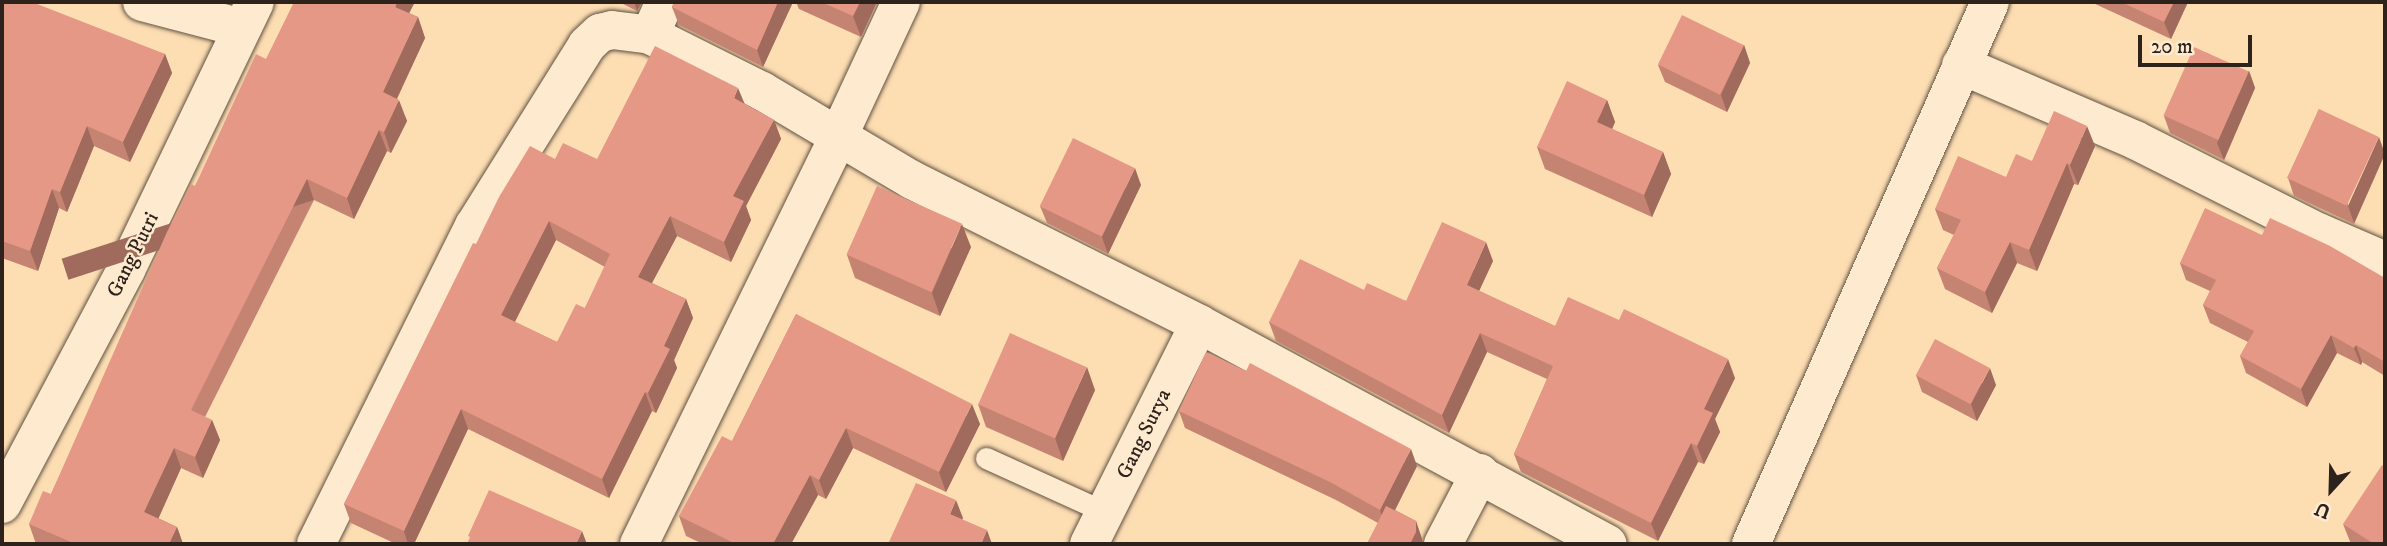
<!DOCTYPE html>
<html>
<head>
<meta charset="utf-8">
<style>
	body { margin:0 }
	#map { position:relative; width:2387px; height:546px; overflow:hidden; background:#fddeb3; font-family:"IM FELL DW Pica",serif }
	div>[style] { position:absolute }
	[style*='--x'] { left:calc(var(--x)*1px); top:calc(var(--y)*1px); width:calc(var(--w)*1px); rotate:calc(var(--a)*1deg) }
	.roads { filter:drop-shadow(0 0 2px #615142) drop-shadow(0 0 2px #615142) }
	.lane>* { height:21px; margin:-10.5px; padding:0 10.5px; transform-origin:10.5px; border-radius:10.5px; background:#feeace }
	.street>* { height:38px; margin:-19px; padding:0 19px; transform-origin:19px; border-radius:19px; background:#feeace }
	.wall>* { inset:0; background:#c58372 }
	.shaded-wall>* { inset:0; background:#a06a5d; transform-origin:0 0 }
	.building>* { inset:0; background:#e59885; transform-origin:0 0 }
	span { translate:-50% -50%; white-space:nowrap; text-align:center; line-height:1.15; -webkit-text-stroke:5px #feeace; paint-order:stroke }
	.street-label { font-size:21px; color:#2d221c }
	.frame { position:absolute; inset:0; border:4px solid #2d221c; pointer-events:none }
	.north { position:absolute; left:2296px; top:455px; width:70px; height:70px; -webkit-text-stroke:5px #feeace; paint-order:stroke; rotate:202deg; font-size:19px; font-weight:700; line-height:28px; text-align:center; color:#2d221c }
	.north::after { content:''; display:block; margin:auto; width:24px; height:32px; background:#2d221c; clip-path:polygon(50% 0,100% 100%,50% 72%,0 100%) }
	.scale { position:absolute; left:2138px; top:35px; width:114px; height:32px; box-sizing:border-box; border:4px solid #2d221c; border-top:0; padding-left:9px; font-size:21px; line-height:24px; white-space:nowrap; color:#2d221c; -webkit-text-stroke:5px #feeace; paint-order:stroke }
</style>
</head>
<body>
<div id="map">
	<div class="roads">
		<div class="lane">
			<i style="--x:986;--y:458;--w:131;--a:24.4"></i>
		</div>
		<div class="street">
			<i style="--x:142;--y:2;--w:103;--a:14.6"></i>
			<i style="--x:650;--y:35;--w:36;--a:-66"></i>
			<i style="--x:1961;--y:65;--w:189;--a:23.3"></i>
			<i style="--x:2135;--y:140;--w:205;--a:26.7"></i>
			<i style="--x:2318;--y:232;--w:73;--a:23.4"></i>
			<i style="--x:2;--y:504;--w:265;--a:-62.1"></i>
			<i style="--x:126;--y:270;--w:297;--a:-64.3"></i>
			<i style="--x:316;--y:544;--w:355;--a:-63.6"></i>
			<i style="--x:474;--y:226;--w:213;--a:-58"></i>
			<i style="--x:587;--y:45;--w:18;--a:-43"></i>
			<i style="--x:600;--y:33;--w:12;--a:-14"></i>
			<i style="--x:612;--y:30;--w:38;--a:7"></i>
			<i style="--x:650;--y:35;--w:125;--a:26.6"></i>
			<i style="--x:762;--y:91;--w:174;--a:30.7"></i>
			<i style="--x:912;--y:180;--w:321;--a:26.6"></i>
			<i style="--x:1199;--y:324;--w:464;--a:28.3"></i>
			<i style="--x:639;--y:544;--w:453;--a:-63.9"></i>
			<i style="--x:838;--y:137;--w:149;--a:-65"></i>
			<i style="--x:1089;--y:544;--w:246;--a:-63.4"></i>
			<i style="--x:1443;--y:544;--w:80;--a:-62.5"></i>
			<i style="--x:1751;--y:544;--w:592;--a:-66.2"></i>
		</div>
	</div>
	<div class="wall">
		<i style="clip-path:polygon(2px 2px,165px 54px,172px 73px,130px 162px,94px 146px,67px 212px,59px 208px,38px 271px,2px 258px)"></i>
		<i style="clip-path:polygon(619px 2px,642px 2px,637px 11px)"></i>
		<i style="clip-path:polygon(674px 2px,793px 2px,763px 67px,679px 25px,672px 7px)"></i>
		<i style="clip-path:polygon(796px 2px,877px 2px,861px 37px,799px 9px)"></i>
		<i style="clip-path:polygon(2092px 2px,2188px 2px,2171px 39px,2093px 3px)"></i>
		<i style="clip-path:polygon(409px 13px,418px 17px,425px 38px,397px 99px,407px 121px,391px 153px,387px 151px,354px 219px,314px 200px,205px 417px,212px 420px,220px 440px,203px 478px,181px 468px,158px 518px,177px 527px,183px 544px,36px 544px,29px 524px,51px 494px,195px 186px,266px 59px)"></i>
		<i style="clip-path:polygon(1744px 45px,1750px 63px,1727px 112px,1665px 82px,1658px 65px)"></i>
		<i style="clip-path:polygon(2249px 71px,2255px 88px,2224px 160px,2170px 133px,2164px 116px)"></i>
		<i style="clip-path:polygon(1607px 100px,1615px 122px,1612px 129px,1663px 152px,1671px 174px,1652px 217px,1545px 169px,1537px 147px)"></i>
		<i style="clip-path:polygon(evenodd,744px 104px,774px 120px,781px 139px,746px 206px,751px 220px,731px 262px,677px 236px,652px 283px,686px 299px,693px 318px,674px 360px,677px 368px,656px 413px,652px 411px,609px 498px,468px 429px,414px 544px,396px 544px,351px 523px,344px 504px,476px 244px,555px 159px,597px 159px,744px 104px,556px 240px,605px 267px,585px 308px,557px 342px,515px 322px,556px 240px)"></i>
		<i style="clip-path:polygon(2319px 109px,2354px 224px,2294px 196px,2288px 178px)"></i>
		<i style="clip-path:polygon(2095px 146px,2078px 185px,2074px 184px,2037px 271px,2017px 263px,1992px 313px,1945px 289px,1937px 268px,1954px 235px,1943px 230px,1935px 209px,2006px 177px,2032px 161px)"></i>
		<i style="clip-path:polygon(1141px 185px,1108px 254px,1047px 223px,1040px 206px)"></i>
		<i style="clip-path:polygon(2262px 235px,2385px 278px,2385px 376px,2362px 362px,2361px 365px,2337px 353px,2307px 407px,2246px 373px,2240px 356px,2248px 342px,2210px 323px,2203px 305px,2210px 291px,2186px 280px,2180px 263px)"></i>
		<i style="clip-path:polygon(971px 247px,940px 316px,855px 278px,847px 255px)"></i>
		<i style="clip-path:polygon(1493px 261px,1479px 291px,1555px 326px,1735px 378px,1715px 419px,1720px 432px,1704px 464px,1698px 462px,1658px 541px,1521px 472px,1514px 454px,1547px 379px,1487px 352px,1449px 433px,1276px 341px,1269px 322px,1364px 290px,1406px 301px)"></i>
		<i style="clip-path:polygon(796px 314px,980px 424px,946px 492px,853px 448px,826px 499px,818px 495px,791px 544px,703px 544px,686px 536px,679px 516px,732px 441px)"></i>
		<i style="clip-path:polygon(1916px 375px,1996px 385px,1977px 421px,1922px 392px)"></i>
		<i style="clip-path:polygon(1095px 390px,1063px 461px,986px 427px,978px 404px)"></i>
		<i style="clip-path:polygon(1179px 411px,1417px 466px,1395px 510px,1416px 521px,1422px 539px,1423px 544px,1367px 544px,1378px 523px,1336px 500px,1185px 428px)"></i>
		<i style="clip-path:polygon(2343px 524px,2385px 544px,2351px 544px)"></i>
	</div>
	<div class="shaded-wall">
		<i style="clip-path:polygon(397px 2px,415px 2px,402px 27px,395px 7px)"></i>
		<i style="clip-path:polygon(634px 2px,642px 2px,637px 11px)"></i>
		<i style="clip-path:polygon(778px 2px,793px 2px,763px 67px,757px 50px)"></i>
		<i style="clip-path:polygon(860px 2px,877px 2px,861px 37px,853px 16px)"></i>
		<i style="clip-path:polygon(2174px 2px,2188px 2px,2171px 39px,2164px 22px)"></i>
		<i style="clip-path:polygon(418px 17px,425px 38px,390px 113px,383px 92px)"></i>
		<i style="clip-path:polygon(1744px 45px,1750px 63px,1727px 112px,1721px 95px)"></i>
		<i style="clip-path:polygon(165px 54px,172px 73px,130px 162px,123px 142px)"></i>
		<i style="clip-path:polygon(2249px 71px,2255px 88px,2224px 160px,2217px 143px)"></i>
		<i style="clip-path:polygon(738px 88px,746px 107px,734px 98px)"></i>
		<i style="clip-path:polygon(399px 100px,407px 121px,391px 153px,384px 132px)"></i>
		<i style="clip-path:polygon(1607px 100px,1615px 122px,1605px 145px,1597px 122px)"></i>
		<i style="clip-path:polygon(774px 120px,781px 139px,746px 206px,751px 220px,731px 262px,724px 242px,733px 196px)"></i>
		<i style="clip-path:polygon(87px 126px,94px 146px,67px 212px,60px 192px)"></i>
		<i style="clip-path:polygon(2087px 126px,2095px 146px,2078px 185px,2070px 165px)"></i>
		<i style="clip-path:polygon(379px 130px,387px 151px,354px 219px,347px 198px)"></i>
		<i style="clip-path:polygon(2379px 137px,2385px 154px,2354px 224px,2348px 206px)"></i>
		<i style="clip-path:polygon(1663px 152px,1671px 174px,1652px 217px,1644px 195px)"></i>
		<i style="clip-path:polygon(2067px 163px,2074px 184px,2037px 271px,2029px 250px)"></i>
		<i style="clip-path:polygon(1135px 168px,1141px 185px,1108px 254px,1102px 237px)"></i>
		<i style="left:307px;top:179px;width:22px;height:258px;rotate:72deg"></i>
		<i style="clip-path:polygon(52px 189px,59px 208px,38px 271px,30px 251px)"></i>
		<i style="clip-path:polygon(670px 216px,677px 236px,645px 296px,638px 277px)"></i>
		<i style="clip-path:polygon(549px 221px,556px 240px,508px 335px,501px 315px)"></i>
		<i style="clip-path:polygon(962px 224px,971px 247px,940px 316px,932px 293px)"></i>
		<i style="clip-path:polygon(1486px 242px,1493px 261px,1473px 304px,1467px 285px)"></i>
		<i style="clip-path:polygon(2010px 242px,2017px 263px,1992px 313px,1985px 292px)"></i>
		<i style="clip-path:polygon(686px 299px,693px 318px,674px 360px,677px 368px,656px 413px,648px 393px,664px 346px)"></i>
		<i style="clip-path:polygon(1480px 333px,1487px 352px,1449px 433px,1442px 415px)"></i>
		<i style="clip-path:polygon(2331px 335px,2337px 353px,2307px 407px,2301px 389px)"></i>
		<i style="clip-path:polygon(2356px 345px,2362px 362px,2361px 365px,2354px 348px)"></i>
		<i style="clip-path:polygon(1728px 359px,1735px 378px,1715px 419px,1720px 432px,1704px 464px,1697px 446px,1704px 409px)"></i>
		<i style="clip-path:polygon(1087px 367px,1095px 390px,1063px 461px,1055px 438px)"></i>
		<i style="clip-path:polygon(1990px 368px,1996px 385px,1977px 421px,1971px 404px)"></i>
		<i style="clip-path:polygon(645px 392px,652px 411px,609px 498px,602px 479px)"></i>
		<i style="clip-path:polygon(972px 404px,980px 424px,946px 492px,939px 472px)"></i>
		<i style="clip-path:polygon(461px 409px,468px 429px,414px 544px,408px 544px,404px 531px)"></i>
		<i style="clip-path:polygon(212px 420px,220px 440px,203px 478px,195px 457px)"></i>
		<i style="clip-path:polygon(846px 428px,853px 448px,826px 499px,819px 480px)"></i>
		<i style="clip-path:polygon(1691px 443px,1698px 462px,1658px 541px,1651px 523px)"></i>
		<i style="clip-path:polygon(174px 448px,181px 468px,152px 533px,144px 512px)"></i>
		<i style="clip-path:polygon(1411px 449px,1417px 466px,1386px 528px,1380px 510px)"></i>
		<i style="clip-path:polygon(810px 475px,818px 495px,791px 544px,773px 544px)"></i>
		<i style="clip-path:polygon(956px 500px,963px 518px,956px 532px,950px 514px)"></i>
		<i style="clip-path:polygon(1416px 521px,1422px 539px,1423px 544px,1410px 544px)"></i>
		<i style="clip-path:polygon(177px 527px,183px 544px,169px 544px)"></i>
		<i style="clip-path:polygon(987px 530px,992px 544px,981px 544px)"></i>
		<i style="clip-path:polygon(582px 531px,587px 544px,576px 544px)"></i>
	</div>
	<div class="building">
		<i style="clip-path:polygon(2px 2px,32px 2px,165px 54px,123px 142px,87px 126px,60px 192px,52px 189px,30px 251px,2px 241px,2px 75px,3px 70px,2px 70px)"></i>
		<i style="clip-path:polygon(294px 2px,397px 2px,395px 7px,418px 17px,383px 92px,399px 100px,384px 132px,379px 130px,347px 198px,307px 179px,191px 410px,212px 420px,195px 457px,174px 448px,144px 512px,177px 527px,169px 544px,71px 544px,71px 542px,29px 524px,43px 491px,51px 494px,167px 232px,191px 184px,195px 186px,256px 54px,266px 59px)"></i>
		<i style="clip-path:polygon(674px 2px,778px 2px,757px 50px,672px 7px)"></i>
		<i style="clip-path:polygon(821px 2px,860px 2px,853px 16px)"></i>
		<i style="clip-path:polygon(2121px 2px,2174px 2px,2164px 22px)"></i>
		<i style="left:1682px;top:15px;width:69px;height:55px;rotate:26deg"></i>
		<i style="clip-path:polygon(evenodd,655px 46px,738px 88px,734px 98px,774px 120px,733px 196px,744px 201px,724px 242px,670px 216px,638px 277px,686px 299px,664px 346px,670px 349px,648px 393px,645px 392px,602px 479px,461px 409px,404px 531px,344px 504px,473px 243px,476px 244px,499px 197px,530px 146px,555px 159px,563px 143px,597px 159px,655px 46px,549px 221px,610px 254px,585px 308px,576px 304px,557px 342px,501px 315px,549px 221px)"></i>
		<i style="left:2194px;top:47px;width:60px;height:75px;rotate:24deg"></i>
		<i style="clip-path:polygon(1567px 81px,1607px 100px,1597px 122px,1663px 152px,1644px 195px,1537px 147px)"></i>
		<i style="left:2319px;top:109px;width:66px;height:76px;rotate:25deg"></i>
		<i style="clip-path:polygon(2054px 111px,2087px 126px,2070px 165px,2067px 163px,2029px 250px,2010px 242px,1985px 292px,1937px 268px,1961px 220px,1935px 209px,1958px 156px,2006px 177px,2016px 154px,2032px 161px)"></i>
		<i style="left:1073px;top:138px;width:69px;height:76px;rotate:26deg"></i>
		<i style="left:877px;top:186px;width:93px;height:75px;rotate:24deg"></i>
		<i style="clip-path:polygon(2205px 208px,2262px 235px,2270px 218px,2330px 246px,2385px 278px,2385px 291px,2383px 296px,2385px 298px,2385px 362px,2356px 345px,2354px 348px,2331px 335px,2301px 389px,2240px 356px,2254px 331px,2203px 305px,2216px 280px,2180px 263px)"></i>
		<i style="clip-path:polygon(1442px 222px,1486px 242px,1467px 285px,1555px 326px,1568px 297px,1619px 320px,1624px 309px,1728px 359px,1704px 409px,1713px 413px,1697px 446px,1691px 443px,1651px 523px,1514px 454px,1553px 366px,1480px 333px,1442px 415px,1269px 322px,1300px 259px,1364px 290px,1367px 283px,1406px 301px)"></i>
		<i style="clip-path:polygon(796px 314px,972px 404px,939px 472px,846px 428px,819px 480px,810px 475px,773px 544px,736px 544px,679px 516px,722px 436px,732px 441px)"></i>
		<i style="left:1010px;top:333px;width:84px;height:78px;rotate:24deg"></i>
		<i style="left:1935px;top:339px;width:62px;height:41px;rotate:28deg"></i>
		<i style="clip-path:polygon(1206px 352px,1246px 371px,1250px 363px,1411px 449px,1380px 510px,1330px 482px,1179px 411px)"></i>
		<i style="clip-path:polygon(2382px 465px,2385px 468px,2385px 544px,2374px 544px,2343px 524px)"></i>
		<i style="clip-path:polygon(916px 483px,956px 500px,950px 514px,987px 530px,981px 544px,888px 544px)"></i>
		<i style="clip-path:polygon(489px 490px,582px 531px,576px 544px,467px 544px,470px 537px,468px 536px)"></i>
		<i style="clip-path:polygon(1386px 506px,1416px 521px,1416px 532px,1410px 544px,1367px 544px)"></i>
	</div>
	<div class="street-label">
		<span style="left:133px;top:255px;rotate:-64deg">Gang Putri</span>
		<span style="left:1144px;top:434px;rotate:-64deg">Gang Surya</span>
	</div>
	<div class="frame"></div>
	<div class="north">U</div>
	<div class="scale">20 m</div>
</div>
</body>
</html>
